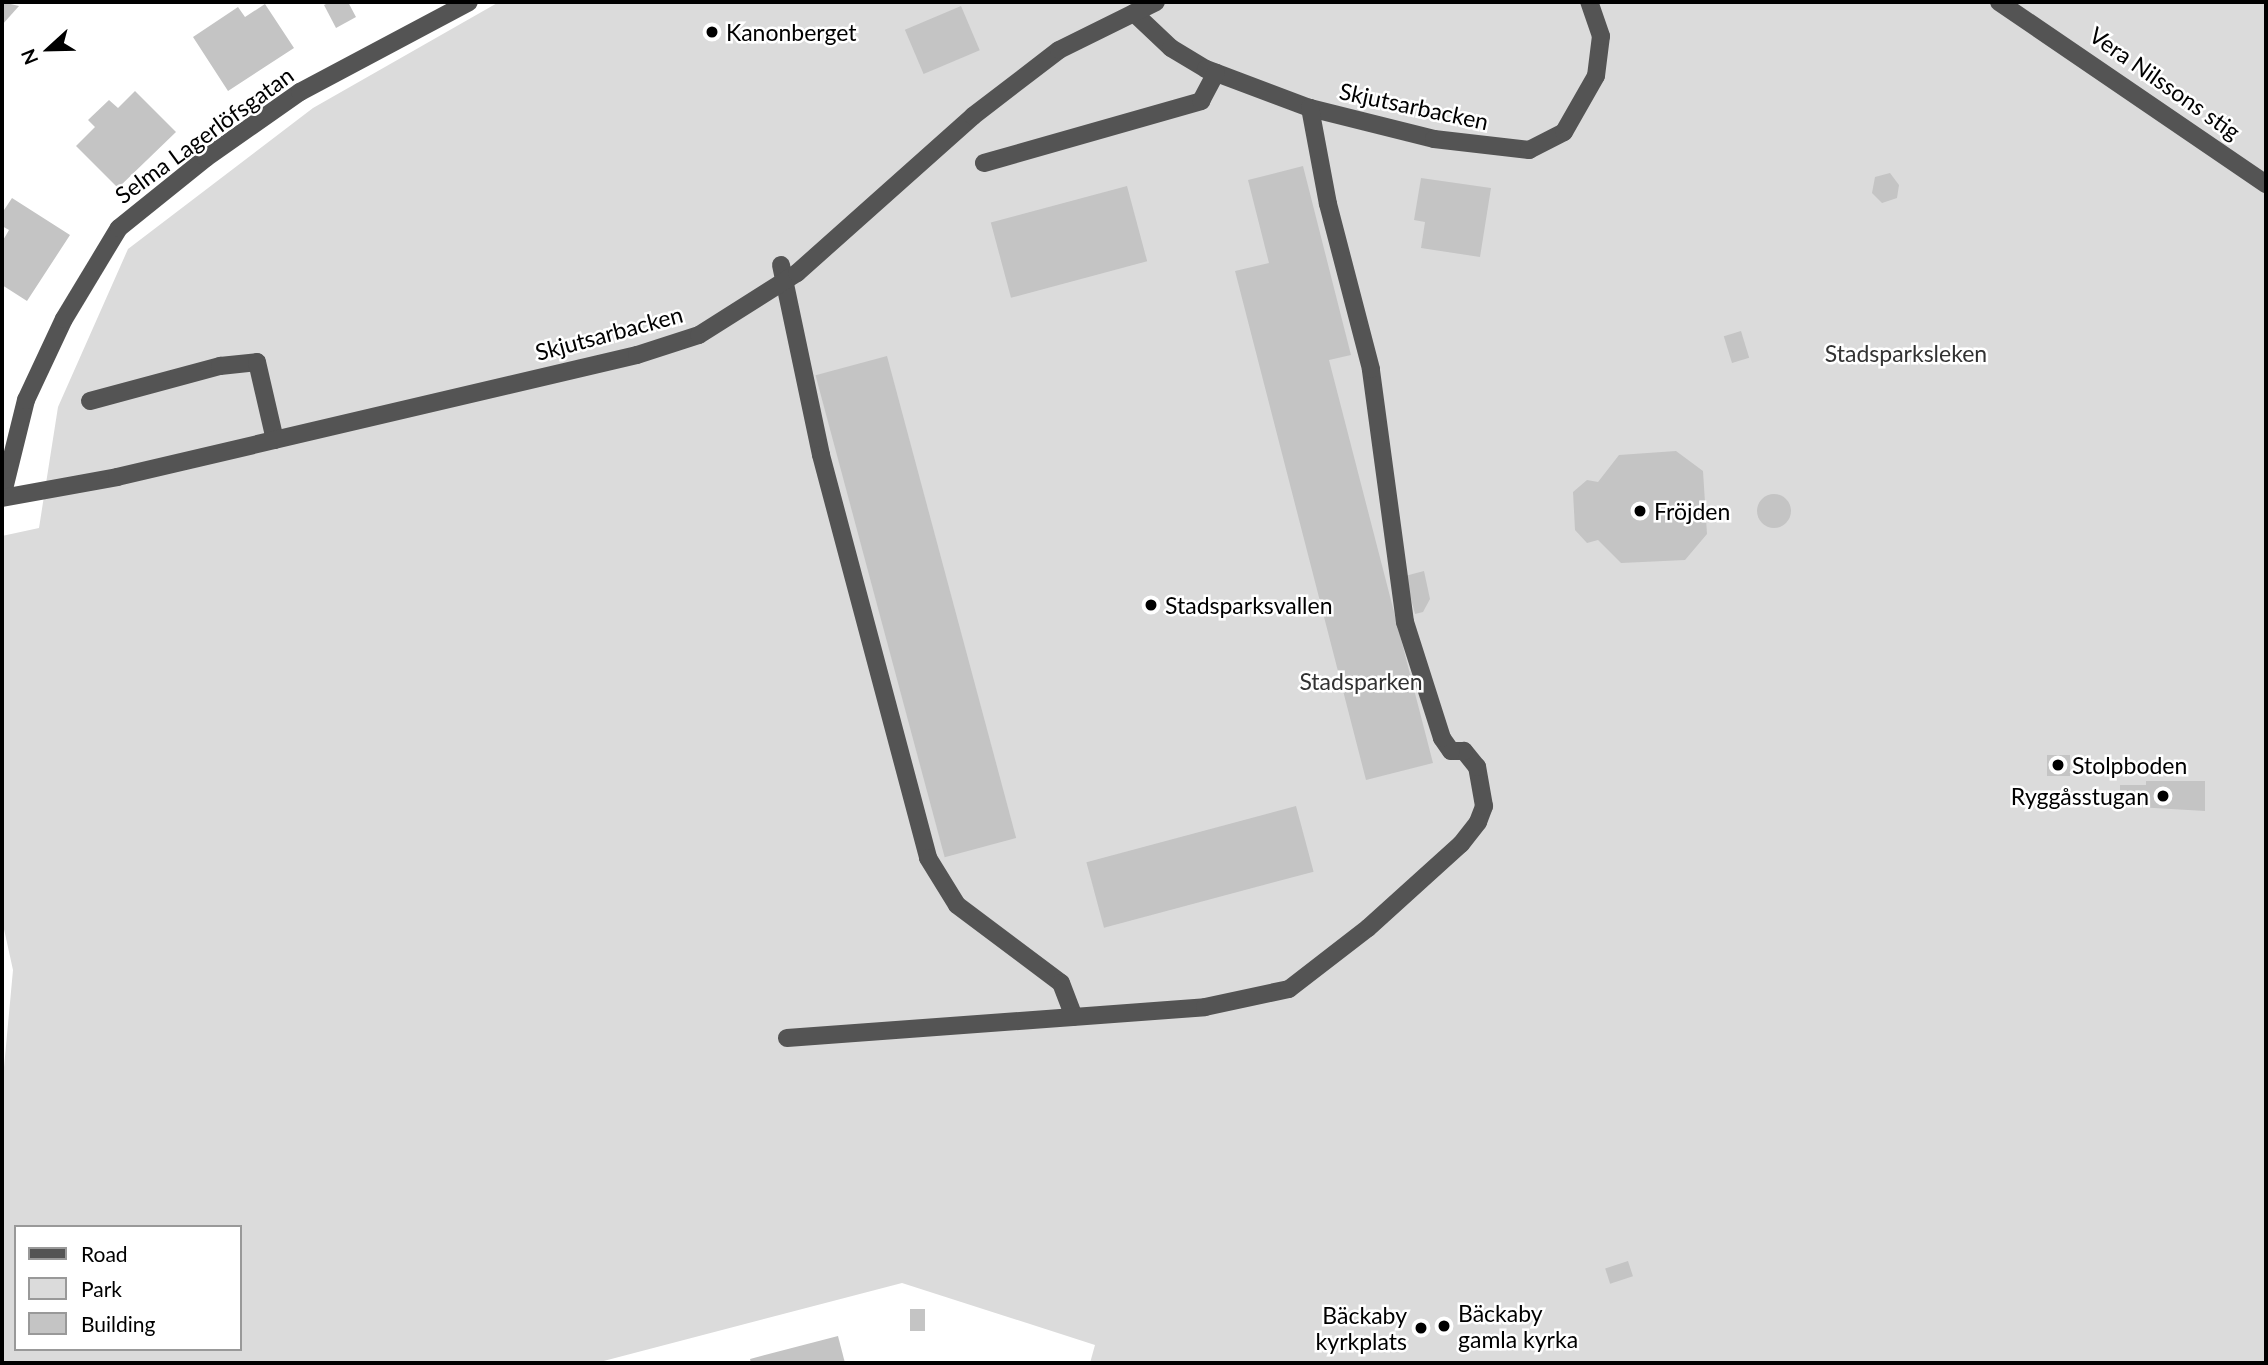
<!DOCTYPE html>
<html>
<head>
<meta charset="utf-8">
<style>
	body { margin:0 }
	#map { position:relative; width:2268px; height:1365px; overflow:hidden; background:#fff; font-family:Lato,sans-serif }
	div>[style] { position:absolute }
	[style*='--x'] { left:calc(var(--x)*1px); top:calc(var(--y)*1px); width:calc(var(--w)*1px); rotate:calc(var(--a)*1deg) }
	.green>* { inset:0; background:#dbdbdb }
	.building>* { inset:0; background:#c4c4c4; transform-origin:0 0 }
	.round { border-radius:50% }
	.minor>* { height:18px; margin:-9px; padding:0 9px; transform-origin:9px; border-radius:9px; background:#545454 }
	.dots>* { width:19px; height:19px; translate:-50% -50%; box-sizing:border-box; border:4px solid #fff; border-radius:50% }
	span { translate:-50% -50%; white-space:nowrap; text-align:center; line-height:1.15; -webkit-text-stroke:5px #fff; paint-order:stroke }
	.poi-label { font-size:23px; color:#000 }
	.left { translate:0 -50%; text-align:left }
	.right { translate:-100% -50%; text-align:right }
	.street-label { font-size:23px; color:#000 }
	.park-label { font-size:23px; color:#323232 }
	.frame { position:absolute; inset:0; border:4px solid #000; pointer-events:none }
	.legend { position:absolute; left:14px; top:1225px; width:228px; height:126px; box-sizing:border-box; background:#fff; border:2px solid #999; margin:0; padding:9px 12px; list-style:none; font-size:21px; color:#000 }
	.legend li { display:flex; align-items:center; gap:14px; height:35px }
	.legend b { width:35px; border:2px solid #999 }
	.north { position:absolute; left:14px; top:14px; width:70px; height:70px; -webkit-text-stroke:5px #fff; paint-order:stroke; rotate:248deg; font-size:19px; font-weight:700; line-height:28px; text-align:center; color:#000 }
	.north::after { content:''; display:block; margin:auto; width:24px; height:32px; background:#000; clip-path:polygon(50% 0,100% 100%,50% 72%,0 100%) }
</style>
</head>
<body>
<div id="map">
	<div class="green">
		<i style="clip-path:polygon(evenodd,499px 2px,2266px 2px,2266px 1363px,1090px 1363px,1095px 1345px,902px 1283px,596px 1363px,2px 1363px,2px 1089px,13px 970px,2px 920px,2px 536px,39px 528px,58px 407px,128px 249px,313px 108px,499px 2px,16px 1227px,240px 1227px,240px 1349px,16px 1349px,16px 1227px)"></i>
	</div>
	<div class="building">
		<i style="clip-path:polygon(2px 2px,19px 6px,2px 25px)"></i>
		<i style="clip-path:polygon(330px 2px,348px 2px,356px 17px,336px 28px,324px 5px)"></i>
		<i style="clip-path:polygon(265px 4px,294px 48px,228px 91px,193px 37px,238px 7px,245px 17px)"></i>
		<i style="left:961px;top:6px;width:48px;height:61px;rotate:67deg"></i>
		<i style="clip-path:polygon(135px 91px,176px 132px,118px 188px,76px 146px,95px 127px,88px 120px,109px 100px,118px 108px)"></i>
		<i style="clip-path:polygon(1303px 166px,1351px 355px,1329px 360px,1433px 763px,1366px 780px,1235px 271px,1269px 263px,1248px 180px)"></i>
		<i style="clip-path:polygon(1890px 173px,1899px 185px,1897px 198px,1882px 203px,1872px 193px,1875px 177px)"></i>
		<i style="clip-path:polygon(1421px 178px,1491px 188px,1480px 257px,1421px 248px,1425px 222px,1414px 220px)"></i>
		<i style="left:1127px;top:186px;width:78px;height:141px;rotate:75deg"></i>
		<i style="clip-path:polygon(12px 198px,70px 235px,27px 301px,2px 285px,2px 242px,9px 230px,2px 226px,2px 213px)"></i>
		<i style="left:1741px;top:331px;width:28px;height:18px;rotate:73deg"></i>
		<i style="left:887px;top:356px;width:499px;height:74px;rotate:75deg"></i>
		<i style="clip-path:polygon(1676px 451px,1703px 471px,1707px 534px,1685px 560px,1621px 563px,1598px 540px,1587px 543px,1575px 530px,1573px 492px,1587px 480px,1598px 482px,1619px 455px)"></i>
		<i class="round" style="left:1757px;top:494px;width:34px;height:34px"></i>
		<i style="clip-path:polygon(1424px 571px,1430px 599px,1423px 612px,1415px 614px,1405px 576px)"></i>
		<i style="left:2047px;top:755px;width:23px;height:21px"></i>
		<i style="clip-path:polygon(2146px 781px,2205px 781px,2205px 811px,2120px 806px,2120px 785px,2146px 785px)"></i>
		<i style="left:1296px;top:806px;width:68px;height:217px;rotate:75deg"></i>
		<i style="left:1628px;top:1261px;width:16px;height:24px;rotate:72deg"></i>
		<i style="left:910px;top:1309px;width:15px;height:22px"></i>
		<i style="clip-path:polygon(838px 1336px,845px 1363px,751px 1363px,750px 1359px)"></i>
	</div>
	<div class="minor">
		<i style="--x:1999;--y:2;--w:323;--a:34.3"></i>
		<i style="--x:1134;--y:13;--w:51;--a:43.4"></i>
		<i style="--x:1171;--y:48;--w:41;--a:31"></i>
		<i style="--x:1206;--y:69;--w:111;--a:20.6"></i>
		<i style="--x:1310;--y:108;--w:128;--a:14"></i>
		<i style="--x:1434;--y:139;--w:96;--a:6.6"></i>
		<i style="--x:1529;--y:150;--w:39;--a:-27"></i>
		<i style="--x:1564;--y:132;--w:64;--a:-60.3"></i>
		<i style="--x:1596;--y:76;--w:40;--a:-82.9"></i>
		<i style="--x:1601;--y:36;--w:36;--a:-109"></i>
		<i style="--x:984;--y:163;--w:226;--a:-15.9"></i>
		<i style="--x:1201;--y:101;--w:32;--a:-62"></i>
		<i style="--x:781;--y:265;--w:194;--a:78.1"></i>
		<i style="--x:821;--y:455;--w:417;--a:75.1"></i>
		<i style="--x:928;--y:858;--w:55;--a:58.3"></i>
		<i style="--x:957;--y:905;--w:130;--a:36.9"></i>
		<i style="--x:1061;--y:983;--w:36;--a:69"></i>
		<i style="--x:90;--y:401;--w:135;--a:-15.1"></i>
		<i style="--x:220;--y:366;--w:37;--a:-6"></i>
		<i style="--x:257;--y:362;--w:80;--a:77"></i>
		<i style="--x:2;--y:497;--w:100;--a:-76.1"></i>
		<i style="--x:26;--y:400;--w:89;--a:-64.9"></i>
		<i style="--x:64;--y:319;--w:106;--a:-58.9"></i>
		<i style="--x:119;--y:228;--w:112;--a:-38.8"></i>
		<i style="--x:206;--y:158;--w:115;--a:-35.1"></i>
		<i style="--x:300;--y:92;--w:191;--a:-28"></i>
		<i style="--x:2;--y:498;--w:117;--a:-10.3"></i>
		<i style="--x:117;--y:477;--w:534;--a:-13.2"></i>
		<i style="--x:637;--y:355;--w:65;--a:-17.9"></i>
		<i style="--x:699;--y:335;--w:116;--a:-32.3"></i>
		<i style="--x:797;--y:273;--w:236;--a:-41.7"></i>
		<i style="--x:973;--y:116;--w:108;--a:-37.5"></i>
		<i style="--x:1059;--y:50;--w:108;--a:-26.3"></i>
		<i style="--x:787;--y:1038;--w:419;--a:-4.2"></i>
		<i style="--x:1205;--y:1007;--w:86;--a:-12.1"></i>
		<i style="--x:1289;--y:989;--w:100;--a:-37.7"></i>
		<i style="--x:1368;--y:928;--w:125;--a:-42.1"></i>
		<i style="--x:1461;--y:844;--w:28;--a:-52"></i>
		<i style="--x:1478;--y:822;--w:17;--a:-69"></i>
		<i style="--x:1484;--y:806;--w:40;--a:-100"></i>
		<i style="--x:1477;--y:767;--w:21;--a:-129"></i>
		<i style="--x:1464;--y:751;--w:13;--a:180"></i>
		<i style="--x:1451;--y:751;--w:16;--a:-125"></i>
		<i style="--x:1442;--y:738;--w:122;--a:-107.7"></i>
		<i style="--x:1405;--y:622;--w:255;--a:-97.7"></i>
		<i style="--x:1371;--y:369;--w:171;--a:-104.6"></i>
		<i style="--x:1328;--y:204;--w:98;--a:-100.6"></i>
	</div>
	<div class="dots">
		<i style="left:712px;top:32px;background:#000"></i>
		<i style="left:1640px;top:511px;background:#000"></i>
		<i style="left:1151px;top:605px;background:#000"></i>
		<i style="left:2058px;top:765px;background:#000"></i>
		<i style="left:2163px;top:796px;background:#000"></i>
		<i style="left:1444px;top:1326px;background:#000"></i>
		<i style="left:1421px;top:1328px;background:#000"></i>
	</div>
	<div class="poi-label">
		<span class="left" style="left:726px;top:32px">Kanonberget</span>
		<span class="left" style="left:1654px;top:511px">Fröjden</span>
		<span class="left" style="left:1165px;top:605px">Stadsparksvallen</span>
		<span class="left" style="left:2072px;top:765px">Stolpboden</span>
		<span class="right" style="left:2149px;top:796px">Ryggåsstugan</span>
		<span class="left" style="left:1458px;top:1326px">Bäckaby<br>gamla kyrka</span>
		<span class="right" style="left:1407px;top:1328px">Bäckaby<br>kyrkplats</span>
	</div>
	<div class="street-label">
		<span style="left:2165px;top:83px;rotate:35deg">Vera Nilssons stig</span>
		<span style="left:1414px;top:106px;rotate:12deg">Skjutsarbacken</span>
		<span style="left:204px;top:135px;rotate:-36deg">Selma Lagerlöfsgatan</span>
		<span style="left:609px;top:333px;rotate:-15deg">Skjutsarbacken</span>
	</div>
	<div class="park-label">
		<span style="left:1906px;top:353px">Stadsparksleken</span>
		<span style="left:1361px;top:681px">Stadsparken</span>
	</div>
	<div class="frame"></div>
	<ul class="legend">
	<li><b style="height:9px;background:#545454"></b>Road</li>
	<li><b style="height:19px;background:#dbdbdb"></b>Park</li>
	<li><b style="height:19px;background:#c4c4c4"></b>Building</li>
	</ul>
	<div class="north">N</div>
</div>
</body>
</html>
